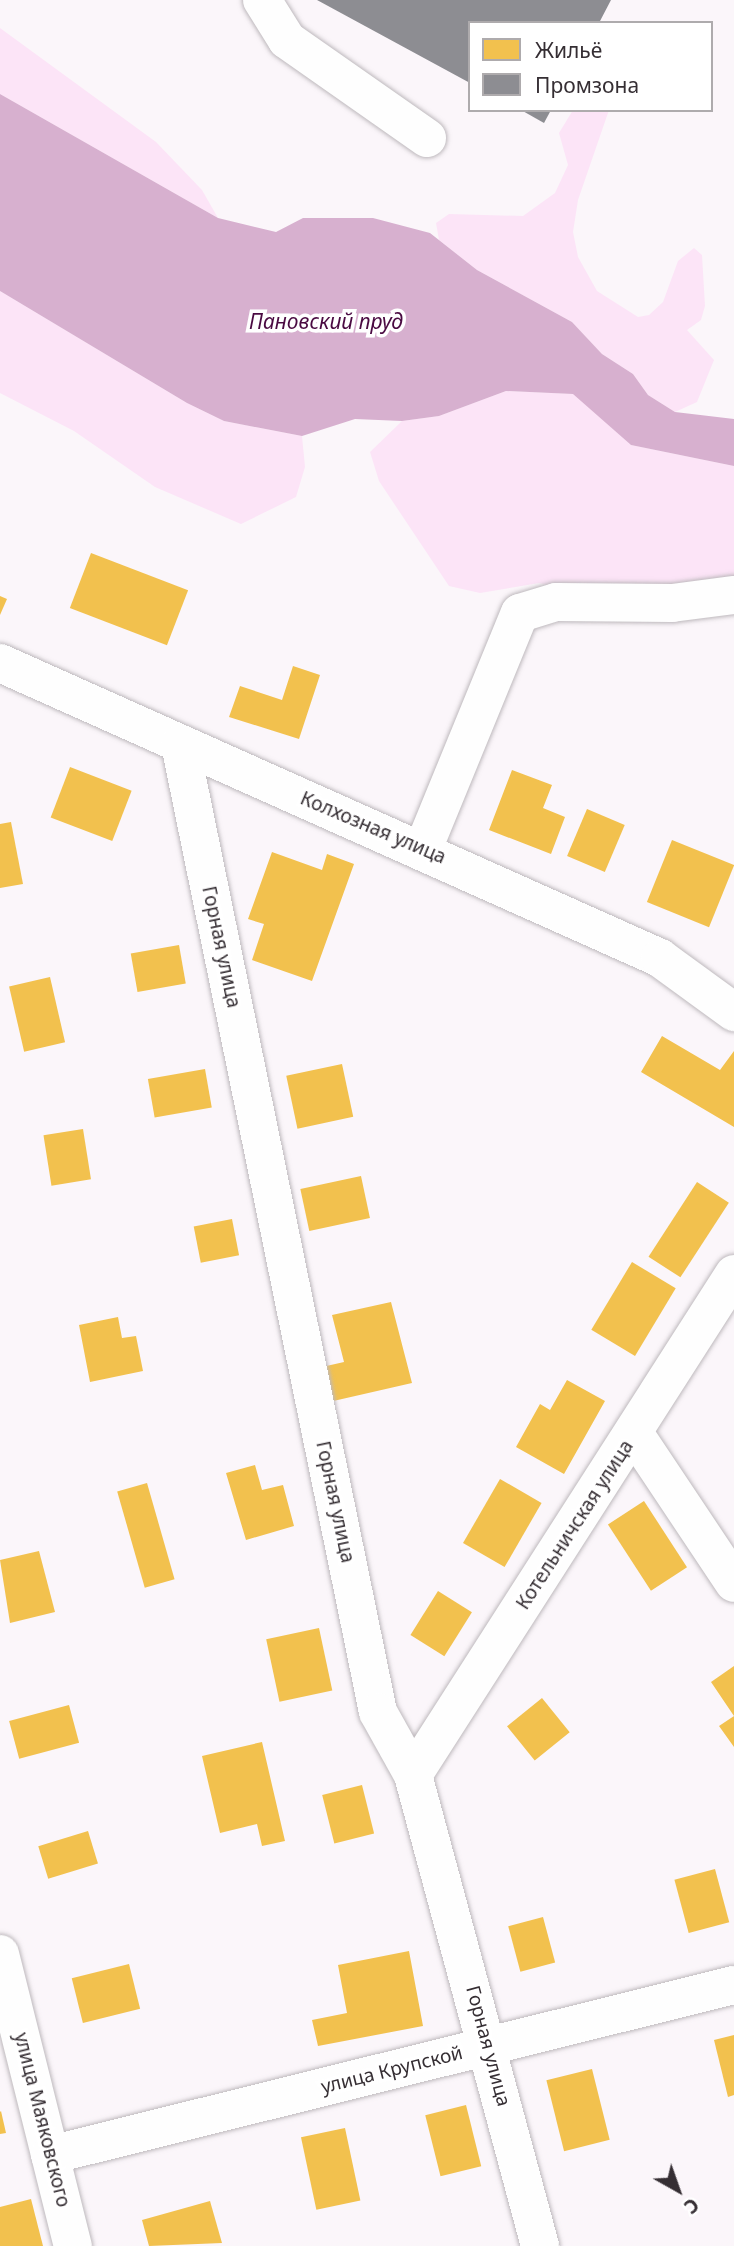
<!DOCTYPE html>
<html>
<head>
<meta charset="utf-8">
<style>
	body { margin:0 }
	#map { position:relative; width:734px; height:2246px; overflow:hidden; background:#fbf6fa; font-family:"Noto Sans",sans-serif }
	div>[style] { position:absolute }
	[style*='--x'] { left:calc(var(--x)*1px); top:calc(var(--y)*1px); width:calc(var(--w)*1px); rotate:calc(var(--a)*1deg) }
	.green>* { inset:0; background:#fce4f7 }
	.water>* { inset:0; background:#d7b0cf }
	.homes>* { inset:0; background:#f2c14e; transform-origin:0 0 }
	.industry>* { inset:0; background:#8d8d92 }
	.roads { filter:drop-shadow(0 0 2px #beb9bd) drop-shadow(0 0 2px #beb9bd) }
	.minor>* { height:38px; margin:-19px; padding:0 19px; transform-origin:19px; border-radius:19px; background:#fefefe }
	span { translate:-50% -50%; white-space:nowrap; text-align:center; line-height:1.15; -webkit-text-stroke:7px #fff; paint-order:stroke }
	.street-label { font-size:19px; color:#352e33 }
	.water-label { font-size:21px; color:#4a0a42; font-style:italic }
	.legend { position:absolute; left:468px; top:21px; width:245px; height:91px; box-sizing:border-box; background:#fff; border:2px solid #aeabad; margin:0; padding:9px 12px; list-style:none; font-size:21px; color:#352e33 }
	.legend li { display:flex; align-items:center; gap:14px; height:35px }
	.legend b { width:35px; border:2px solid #aeabad }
	.north { position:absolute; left:643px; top:2155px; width:70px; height:70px; -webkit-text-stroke:5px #fff; paint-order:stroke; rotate:140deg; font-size:19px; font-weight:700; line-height:28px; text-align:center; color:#352e33 }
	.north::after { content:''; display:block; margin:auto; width:24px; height:32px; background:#352e33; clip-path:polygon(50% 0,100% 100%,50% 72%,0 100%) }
</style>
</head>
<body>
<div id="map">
	<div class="green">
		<i style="clip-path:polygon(0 28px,156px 142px,202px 190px,218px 218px,0 94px)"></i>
		<i style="clip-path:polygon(573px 110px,609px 110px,578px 200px,573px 232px,578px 257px,597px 291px,638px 317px,649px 315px,663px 302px,678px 261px,694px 248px,702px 255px,705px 306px,701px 320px,687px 330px,714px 360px,697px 402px,675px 412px,648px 395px,633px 374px,602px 354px,572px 322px,477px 270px,439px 240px,436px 223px,449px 214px,523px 216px,555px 193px,568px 165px,559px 133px)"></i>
		<i style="clip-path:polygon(0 291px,187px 403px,224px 421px,302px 436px,305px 467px,296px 497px,241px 524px,155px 487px,74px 431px,0 393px)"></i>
		<i style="clip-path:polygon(506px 391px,574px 394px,631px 445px,734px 466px,734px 583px,596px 598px,539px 583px,480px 593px,449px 586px,379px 481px,370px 452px,402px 421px,439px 416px)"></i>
	</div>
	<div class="water">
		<i style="clip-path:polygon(0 94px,218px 218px,276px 232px,303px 218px,373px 218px,430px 233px,477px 270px,572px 322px,602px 354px,633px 374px,648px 395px,675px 412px,734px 419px,734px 466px,631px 445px,573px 394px,506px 391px,439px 416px,402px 421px,355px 419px,302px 436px,224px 421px,187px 403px,0 291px)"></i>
	</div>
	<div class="homes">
		<i style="left:91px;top:553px;width:104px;height:59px;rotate:21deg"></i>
		<i style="clip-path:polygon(0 596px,7px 599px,0 615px)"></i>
		<i style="clip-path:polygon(293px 666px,320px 675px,299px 739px,229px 717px,240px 686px,282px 700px)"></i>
		<i style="left:70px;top:767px;width:66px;height:54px;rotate:21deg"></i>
		<i style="clip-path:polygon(512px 770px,552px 785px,543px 808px,565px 817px,551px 854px,489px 830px)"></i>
		<i style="left:587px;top:809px;width:41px;height:51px;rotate:23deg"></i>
		<i style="clip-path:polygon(11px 822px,23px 884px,0 888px,0 824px)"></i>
		<i style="left:672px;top:840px;width:67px;height:67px;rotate:22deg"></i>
		<i style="clip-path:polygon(272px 852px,322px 870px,327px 854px,354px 864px,312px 981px,252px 960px,264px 924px,248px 919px)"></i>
		<i style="left:179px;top:945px;width:39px;height:49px;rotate:80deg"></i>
		<i style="left:50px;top:977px;width:67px;height:42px;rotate:77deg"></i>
		<i style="clip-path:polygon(662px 1036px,720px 1070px,734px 1051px,734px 1127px,641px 1072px)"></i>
		<i style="left:342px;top:1064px;width:54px;height:57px;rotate:78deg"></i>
		<i style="left:205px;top:1069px;width:39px;height:58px;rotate:80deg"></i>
		<i style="left:83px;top:1129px;width:51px;height:40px;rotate:81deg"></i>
		<i style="left:361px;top:1176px;width:43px;height:62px;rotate:78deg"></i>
		<i style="left:697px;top:1182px;width:38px;height:89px;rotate:33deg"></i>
		<i style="left:232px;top:1219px;width:37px;height:39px;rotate:79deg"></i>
		<i style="left:632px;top:1262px;width:51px;height:79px;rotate:31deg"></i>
		<i style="clip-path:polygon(391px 1302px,412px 1383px,329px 1402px,322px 1367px,344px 1362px,332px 1315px)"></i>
		<i style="clip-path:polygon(118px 1317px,122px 1338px,136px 1336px,143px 1371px,90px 1382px,79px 1325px)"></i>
		<i style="clip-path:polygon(567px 1380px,605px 1401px,564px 1474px,516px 1447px,540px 1404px,550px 1410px)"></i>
		<i style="clip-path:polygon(255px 1465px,262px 1490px,283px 1485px,294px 1526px,246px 1540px,226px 1473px)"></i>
		<i style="left:500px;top:1479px;width:48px;height:74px;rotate:30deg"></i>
		<i style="left:147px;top:1483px;width:100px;height:31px;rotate:74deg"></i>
		<i style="left:644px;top:1501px;width:79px;height:43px;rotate:57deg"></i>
		<i style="clip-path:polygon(39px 1551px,55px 1612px,10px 1623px,0 1560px)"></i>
		<i style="left:438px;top:1591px;width:40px;height:52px;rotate:32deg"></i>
		<i style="left:319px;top:1628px;width:64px;height:54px;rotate:78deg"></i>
		<i style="clip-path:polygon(734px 1666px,734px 1747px,719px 1726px,734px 1716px,711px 1682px)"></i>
		<i style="left:542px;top:1698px;width:44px;height:45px;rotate:51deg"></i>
		<i style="left:69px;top:1705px;width:39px;height:62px;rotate:75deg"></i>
		<i style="clip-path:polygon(262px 1742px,285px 1841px,262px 1846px,257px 1824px,220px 1833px,202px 1756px)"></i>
		<i style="left:362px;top:1785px;width:50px;height:41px;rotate:76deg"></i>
		<i style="left:88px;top:1831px;width:34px;height:52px;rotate:73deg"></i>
		<i style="left:715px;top:1869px;width:55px;height:42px;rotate:75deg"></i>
		<i style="left:543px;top:1917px;width:47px;height:36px;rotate:75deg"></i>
		<i style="clip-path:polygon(409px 1951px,423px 2026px,318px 2046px,312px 2020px,347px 2013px,338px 1965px)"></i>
		<i style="left:129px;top:1964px;width:46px;height:59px;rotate:76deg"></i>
		<i style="clip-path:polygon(734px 2035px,734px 2095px,728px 2097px,714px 2040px)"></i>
		<i style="left:592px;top:2069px;width:73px;height:47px;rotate:76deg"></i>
		<i style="left:466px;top:2105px;width:63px;height:42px;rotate:76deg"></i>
		<i style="clip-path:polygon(1px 2111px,6px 2133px,0 2134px,0 2112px)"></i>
		<i style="left:345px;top:2128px;width:74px;height:45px;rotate:78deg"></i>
		<i style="clip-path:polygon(31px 2199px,43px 2246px,0 2246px,0 2207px)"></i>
		<i style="clip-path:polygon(210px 2201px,222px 2243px,149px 2246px,142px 2220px)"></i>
	</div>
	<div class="industry">
		<i style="clip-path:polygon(317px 0,611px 0,599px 23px,470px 23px,470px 83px)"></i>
		<i style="clip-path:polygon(521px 110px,551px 110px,544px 123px)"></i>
	</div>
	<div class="roads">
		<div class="minor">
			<i style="--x:262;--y:0;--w:47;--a:58"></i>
			<i style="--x:287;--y:40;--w:171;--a:35"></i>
			<i style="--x:0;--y:663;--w:723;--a:24.08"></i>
			<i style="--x:660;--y:958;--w:92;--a:36.1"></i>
			<i style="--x:180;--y:744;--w:988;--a:78.44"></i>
			<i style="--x:378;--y:1712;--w:72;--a:60.9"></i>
			<i style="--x:413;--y:1775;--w:488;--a:74.9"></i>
			<i style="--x:423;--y:849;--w:255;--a:-67.7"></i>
			<i style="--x:520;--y:613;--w:38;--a:-17"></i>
			<i style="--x:556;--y:602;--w:116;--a:0.5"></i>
			<i style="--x:672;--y:603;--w:63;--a:-7.4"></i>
			<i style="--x:634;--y:1433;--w:180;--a:56.3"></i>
			<i style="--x:413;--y:1775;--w:595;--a:-57.35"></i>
			<i style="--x:0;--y:1954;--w:301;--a:76"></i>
			<i style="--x:50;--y:2155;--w:705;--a:-13.96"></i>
		</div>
	</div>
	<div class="street-label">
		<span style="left:373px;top:828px;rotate:23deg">Колхозная улица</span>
		<span style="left:221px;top:947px;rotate:78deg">Горная улица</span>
		<span style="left:335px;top:1502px;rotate:78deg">Горная улица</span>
		<span style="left:575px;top:1525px;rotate:-57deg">Котельничская улица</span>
		<span style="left:488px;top:2046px;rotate:75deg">Горная улица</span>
		<span style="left:392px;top:2070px;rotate:-14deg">улица Крупской</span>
		<span style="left:42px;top:2120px;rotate:76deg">улица Маяковского</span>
	</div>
	<div class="water-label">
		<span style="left:326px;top:321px">Пановский пруд</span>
	</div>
	<ul class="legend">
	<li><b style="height:19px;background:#f2c14e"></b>Жильё</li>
	<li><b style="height:19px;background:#8d8d92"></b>Промзона</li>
	</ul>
	<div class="north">С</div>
</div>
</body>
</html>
